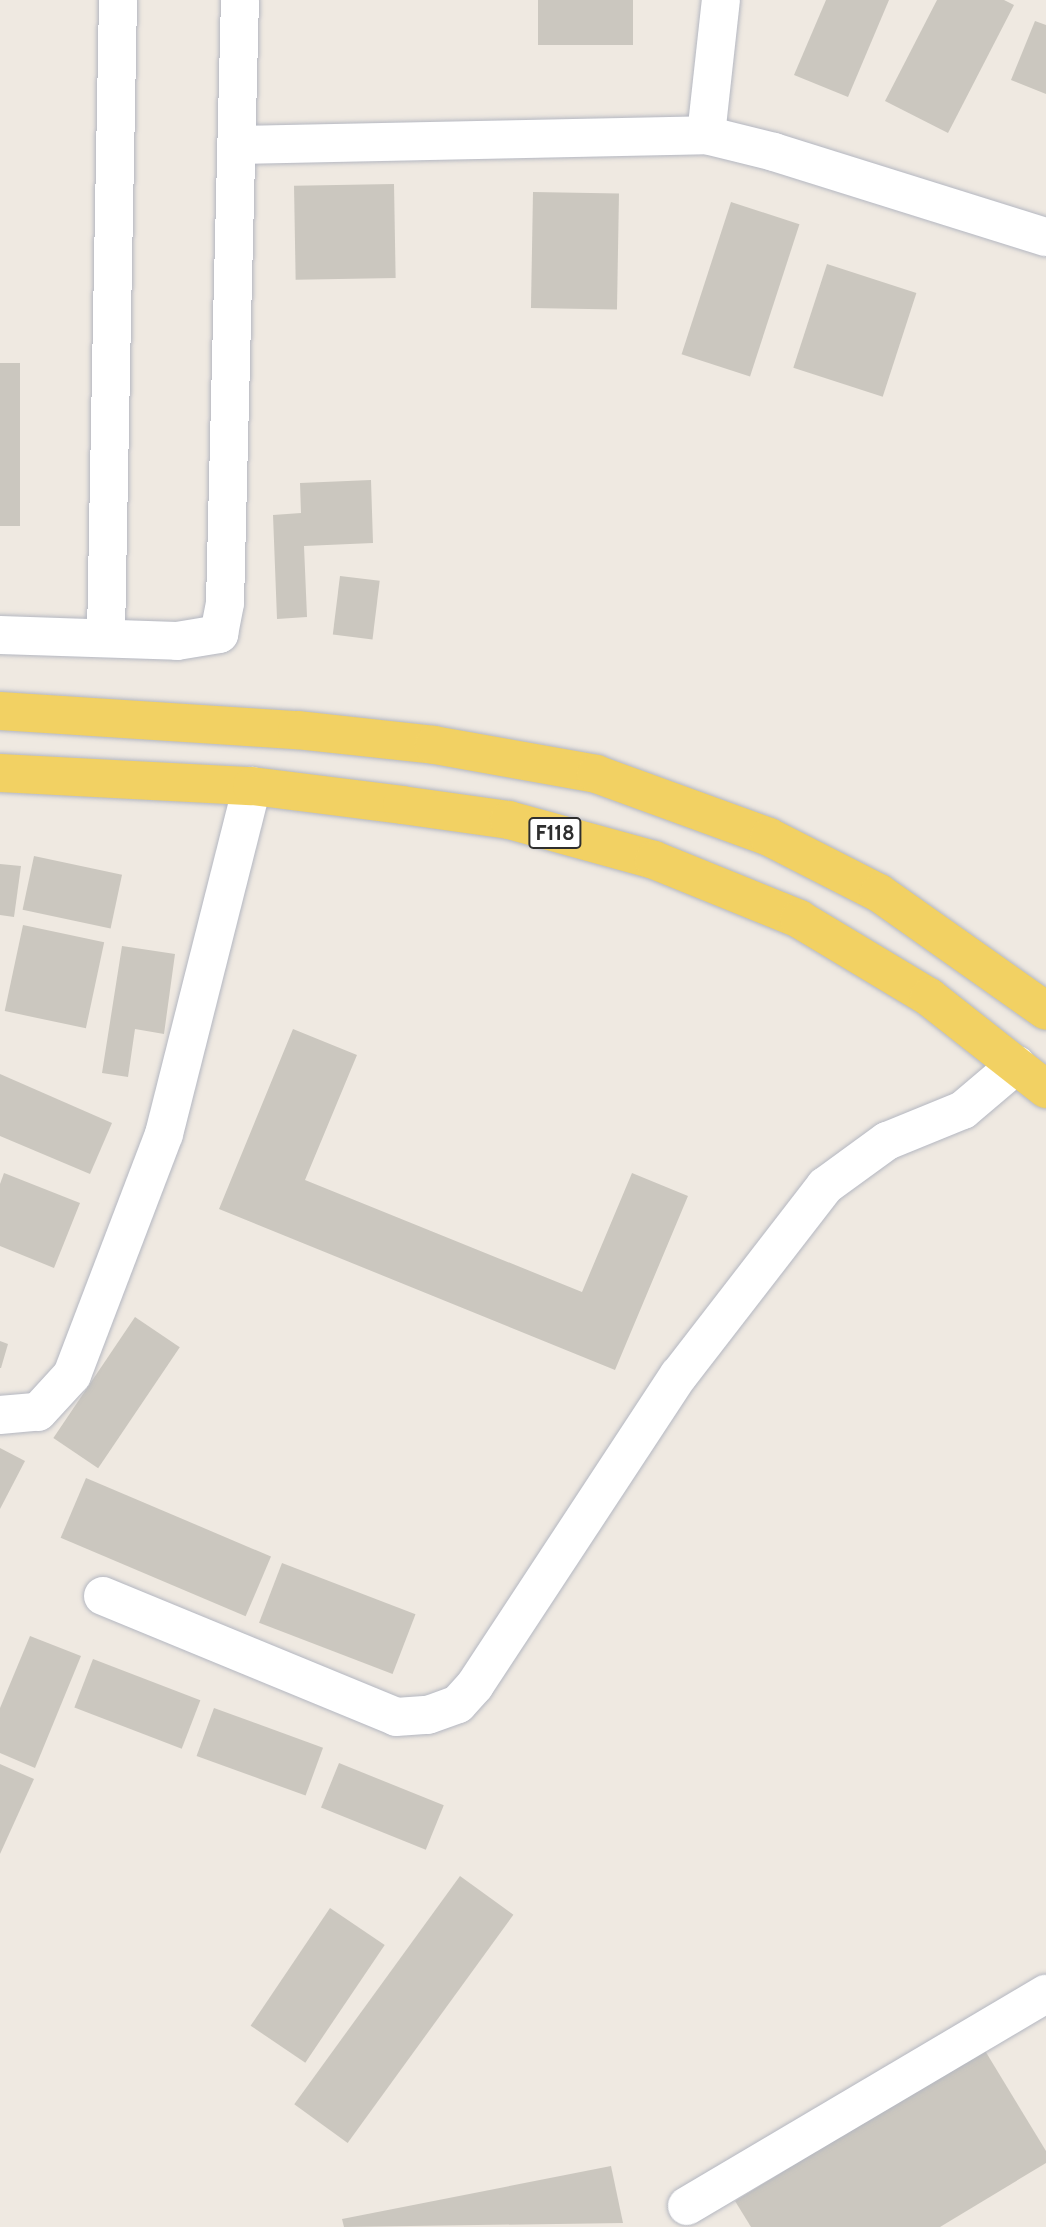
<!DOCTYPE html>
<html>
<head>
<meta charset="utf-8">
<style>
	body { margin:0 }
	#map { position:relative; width:1046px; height:2227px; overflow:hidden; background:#efe9e1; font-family:Cabin,sans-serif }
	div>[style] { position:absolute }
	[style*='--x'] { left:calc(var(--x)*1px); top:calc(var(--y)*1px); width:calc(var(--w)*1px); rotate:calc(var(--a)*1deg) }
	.building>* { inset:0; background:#cbc7bf; transform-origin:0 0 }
	.roads { filter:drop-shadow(0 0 2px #b4b7c1) drop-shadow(0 0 2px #b4b7c1) }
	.minor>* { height:38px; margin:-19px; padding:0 19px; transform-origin:19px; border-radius:19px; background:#fff }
	.major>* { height:38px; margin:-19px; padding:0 19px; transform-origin:19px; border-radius:19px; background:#f2d163 }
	span { translate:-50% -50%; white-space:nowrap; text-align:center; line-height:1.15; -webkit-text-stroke:5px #fff; paint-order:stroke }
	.shield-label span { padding:2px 5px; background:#fff; border:2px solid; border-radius:5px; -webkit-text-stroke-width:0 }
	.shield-label { font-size:21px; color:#2e2e2e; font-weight:700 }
</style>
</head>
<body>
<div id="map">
	<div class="building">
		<i style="left:538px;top:0;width:95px;height:45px"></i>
		<i style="clip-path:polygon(826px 0,889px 0,848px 97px,794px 75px)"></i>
		<i style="clip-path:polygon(937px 0,1004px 0,1014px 5px,948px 133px,885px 101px)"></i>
		<i style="clip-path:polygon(1035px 21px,1046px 25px,1046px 94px,1011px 80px)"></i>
		<i style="left:394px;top:184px;width:94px;height:100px;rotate:89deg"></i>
		<i style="left:533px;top:192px;width:86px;height:116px;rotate:1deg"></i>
		<i style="left:731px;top:202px;width:72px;height:160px;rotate:18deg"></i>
		<i style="left:827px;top:264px;width:94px;height:109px;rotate:18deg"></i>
		<i style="left:0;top:363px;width:20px;height:163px"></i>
		<i style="clip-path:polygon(371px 480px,373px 543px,304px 546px,307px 617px,277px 619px,273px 515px,301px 513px,300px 483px)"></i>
		<i style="left:340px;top:576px;width:40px;height:59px;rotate:7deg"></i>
		<i style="left:34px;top:856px;width:90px;height:55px;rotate:12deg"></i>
		<i style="clip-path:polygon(0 864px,21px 866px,14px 917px,0 915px)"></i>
		<i style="left:23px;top:925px;width:83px;height:88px;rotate:12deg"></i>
		<i style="clip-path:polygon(122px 946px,175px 954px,164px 1034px,135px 1029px,128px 1077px,102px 1073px)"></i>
		<i style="clip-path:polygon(293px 1029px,357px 1055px,305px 1180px,582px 1292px,632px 1173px,688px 1196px,615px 1370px,219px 1209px)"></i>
		<i style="clip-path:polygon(0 1074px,112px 1123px,90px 1174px,0 1136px)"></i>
		<i style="clip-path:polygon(4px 1173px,80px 1203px,54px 1268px,0 1246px,0 1184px)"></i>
		<i style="left:135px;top:1317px;width:54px;height:146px;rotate:34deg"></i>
		<i style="clip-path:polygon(0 1341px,8px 1344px,1px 1368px,0 1368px)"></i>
		<i style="clip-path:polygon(0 1448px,25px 1461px,0 1509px)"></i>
		<i style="left:86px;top:1478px;width:201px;height:65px;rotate:23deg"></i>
		<i style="left:282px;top:1563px;width:143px;height:64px;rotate:21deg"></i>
		<i style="clip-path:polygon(30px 1636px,81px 1656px,35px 1768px,0 1753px,0 1708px)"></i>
		<i style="left:93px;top:1659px;width:115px;height:52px;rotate:21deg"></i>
		<i style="left:214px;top:1708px;width:116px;height:51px;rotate:20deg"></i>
		<i style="left:339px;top:1763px;width:113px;height:48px;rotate:22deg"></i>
		<i style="clip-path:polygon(0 1764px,34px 1779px,0 1854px)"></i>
		<i style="left:460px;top:1876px;width:66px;height:282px;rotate:36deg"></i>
		<i style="left:330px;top:1908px;width:66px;height:142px;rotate:34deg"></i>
		<i style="clip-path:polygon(984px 2049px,1046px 2151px,1046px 2163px,940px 2227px,751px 2227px,735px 2201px)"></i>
		<i style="clip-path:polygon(611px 2166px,623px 2223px,344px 2227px,342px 2219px)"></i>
	</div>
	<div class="roads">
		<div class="minor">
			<i style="--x:706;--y:135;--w:136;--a:-83.7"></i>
			<i style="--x:238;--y:145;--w:468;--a:-1.2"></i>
			<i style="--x:706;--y:135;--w:70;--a:14"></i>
			<i style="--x:774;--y:152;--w:285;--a:17.4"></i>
			<i style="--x:0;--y:635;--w:177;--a:1.9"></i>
			<i style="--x:177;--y:641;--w:43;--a:-9.5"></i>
			<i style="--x:219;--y:634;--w:32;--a:-79"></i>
			<i style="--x:225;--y:603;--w:603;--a:-88.58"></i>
			<i style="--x:106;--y:636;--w:636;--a:-88.92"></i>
			<i style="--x:0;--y:1415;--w:38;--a:-5"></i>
			<i style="--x:38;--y:1412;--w:50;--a:-47.4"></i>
			<i style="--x:72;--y:1375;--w:258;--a:-69.1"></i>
			<i style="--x:164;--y:1134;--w:359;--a:-75.8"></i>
			<i style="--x:103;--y:1596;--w:317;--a:22.4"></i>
			<i style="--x:396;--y:1717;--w:32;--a:-4"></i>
			<i style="--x:428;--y:1715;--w:32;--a:-20"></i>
			<i style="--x:458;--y:1704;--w:25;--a:-48"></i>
			<i style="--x:475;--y:1685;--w:371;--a:-56.7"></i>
			<i style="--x:679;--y:1375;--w:239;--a:-52.3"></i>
			<i style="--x:825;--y:1186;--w:77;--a:-36"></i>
			<i style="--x:887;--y:1141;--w:82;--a:-22.2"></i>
			<i style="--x:963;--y:1110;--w:70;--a:-40.3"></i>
			<i style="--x:687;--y:2206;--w:417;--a:-30.6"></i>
		</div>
		<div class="major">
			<i style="--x:0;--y:711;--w:298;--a:3.7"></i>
			<i style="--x:297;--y:730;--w:138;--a:6.2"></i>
			<i style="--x:434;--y:745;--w:165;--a:10.1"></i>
			<i style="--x:596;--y:774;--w:184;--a:20"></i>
			<i style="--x:769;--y:837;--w:123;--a:27"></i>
			<i style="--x:879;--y:893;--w:204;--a:35.2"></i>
			<i style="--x:0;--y:773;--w:252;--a:3"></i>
			<i style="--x:252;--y:786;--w:151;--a:7.2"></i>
			<i style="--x:402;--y:805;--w:108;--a:8"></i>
			<i style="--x:509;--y:820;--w:150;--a:15.4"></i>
			<i style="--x:654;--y:860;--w:157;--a:22.1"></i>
			<i style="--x:799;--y:919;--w:152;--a:31"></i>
			<i style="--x:929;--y:997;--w:149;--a:38.2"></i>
		</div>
	</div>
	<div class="shield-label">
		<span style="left:555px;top:833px">F118</span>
	</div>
</div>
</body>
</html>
